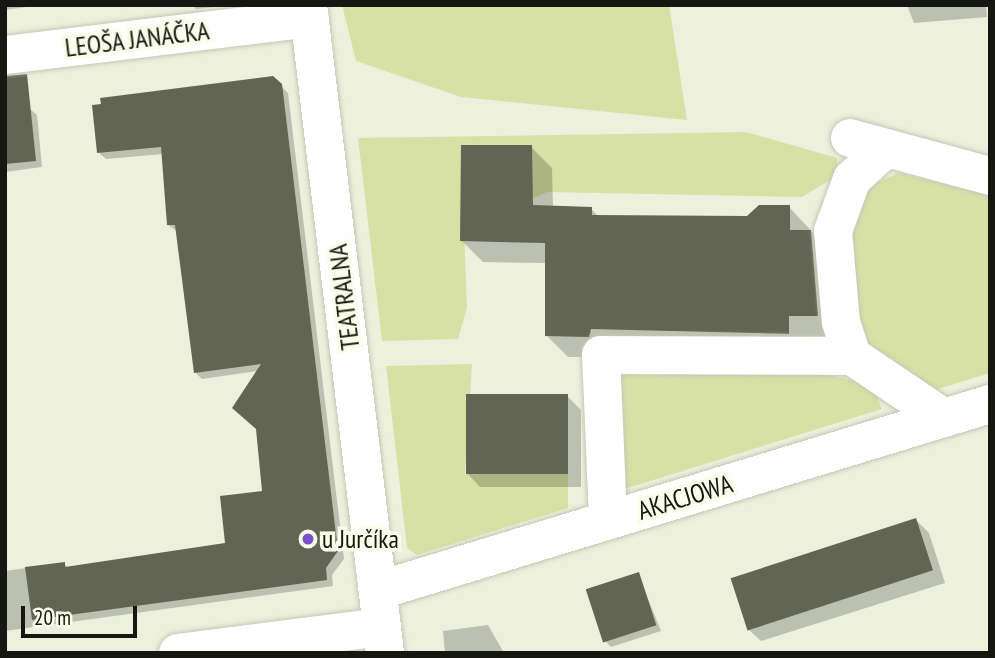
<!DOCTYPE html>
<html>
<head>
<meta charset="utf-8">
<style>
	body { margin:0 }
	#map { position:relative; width:995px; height:658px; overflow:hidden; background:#ecf0dc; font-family:"PT Sans Narrow",sans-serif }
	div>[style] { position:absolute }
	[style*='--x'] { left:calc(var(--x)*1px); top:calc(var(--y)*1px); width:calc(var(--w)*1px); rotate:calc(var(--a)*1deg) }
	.green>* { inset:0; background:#d7e1a6 }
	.shadow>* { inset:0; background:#0003 }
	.building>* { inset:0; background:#626554; transform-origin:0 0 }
	.roads { filter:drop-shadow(0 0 2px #c4c7b4) drop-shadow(0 0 2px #c4c7b4) }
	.minor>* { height:38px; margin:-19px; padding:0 19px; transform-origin:19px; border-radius:19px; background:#fff }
	.dots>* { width:19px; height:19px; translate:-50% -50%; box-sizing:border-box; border:4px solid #f9fde9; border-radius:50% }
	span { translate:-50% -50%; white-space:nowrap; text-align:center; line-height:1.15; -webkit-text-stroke:7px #f9fde9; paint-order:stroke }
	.street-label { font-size:26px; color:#161710 }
	.poi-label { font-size:26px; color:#161710 }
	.left { translate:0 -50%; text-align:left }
	.frame { position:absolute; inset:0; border:7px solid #161710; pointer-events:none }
	.scale { position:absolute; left:21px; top:606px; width:116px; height:32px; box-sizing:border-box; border:4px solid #161710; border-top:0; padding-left:9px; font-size:21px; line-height:24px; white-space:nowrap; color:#161710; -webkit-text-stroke:5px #f9fde9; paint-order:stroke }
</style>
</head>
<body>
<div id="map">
	<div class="green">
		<i style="clip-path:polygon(342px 5px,669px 5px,687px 120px,461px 97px,356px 61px)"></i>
		<i style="clip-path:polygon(746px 132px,837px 158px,837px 176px,802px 197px,547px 192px,532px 199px,532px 145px,461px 145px,467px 308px,458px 339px,382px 341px,358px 138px)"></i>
		<i style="clip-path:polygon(898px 173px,990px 195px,990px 373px,928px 392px,861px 350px,847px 225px,866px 188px)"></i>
		<i style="clip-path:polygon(472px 364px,465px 474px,568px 474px,568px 508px,417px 555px,407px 548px,386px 366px)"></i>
		<i style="clip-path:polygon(818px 373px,872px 384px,882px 409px,618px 491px,616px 374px)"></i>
	</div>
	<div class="shadow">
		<i style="clip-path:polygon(5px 5px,41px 5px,5px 10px)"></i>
		<i style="clip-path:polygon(192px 5px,231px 5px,196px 9px)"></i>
		<i style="clip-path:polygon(907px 5px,986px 5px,987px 17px,914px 23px)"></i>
		<i style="clip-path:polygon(273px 78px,288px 93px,344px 559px,332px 575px,333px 586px,5px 631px,5px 571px,64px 563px,69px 569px,227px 545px,264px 492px,258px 371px,202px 379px,195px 372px,177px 231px,168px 225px,164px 154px,106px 159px,99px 153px)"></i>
		<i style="clip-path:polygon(30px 109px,37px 115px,42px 167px,5px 172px,5px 112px)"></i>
		<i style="clip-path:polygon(531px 147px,552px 168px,553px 208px,591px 209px,599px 217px,747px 218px,789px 207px,832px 253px,838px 336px,809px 336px,809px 354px,568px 357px,547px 336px,547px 263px,483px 262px,462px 241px)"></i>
		<i style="clip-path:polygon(567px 396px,581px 410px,581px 487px,480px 487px,467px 473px)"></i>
		<i style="clip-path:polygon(916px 520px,929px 533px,945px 583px,761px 641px,747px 628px)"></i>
		<i style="clip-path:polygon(638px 574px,661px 631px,611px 647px,604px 640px)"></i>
		<i style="clip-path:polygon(488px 625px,504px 653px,445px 653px,443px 631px)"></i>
	</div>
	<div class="building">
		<i style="clip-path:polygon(27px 74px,36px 161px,5px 164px,5px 76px)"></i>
		<i style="clip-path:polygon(273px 76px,282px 84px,338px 551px,326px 568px,327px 580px,32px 620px,25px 567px,65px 562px,65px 567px,225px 543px,220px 496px,262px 491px,256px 429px,232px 408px,261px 364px,194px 373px,175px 225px,167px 225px,161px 147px,97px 153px,92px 105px,101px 104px,100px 98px)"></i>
		<i style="clip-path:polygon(461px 145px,532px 145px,533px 205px,592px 207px,592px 215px,747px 216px,759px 205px,790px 205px,790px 230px,811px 230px,818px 316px,789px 316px,789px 334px,591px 329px,589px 337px,545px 336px,545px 243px,460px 241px)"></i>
		<i style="left:568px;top:394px;width:80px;height:102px;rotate:90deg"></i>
		<i style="left:916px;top:518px;width:55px;height:195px;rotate:72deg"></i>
		<i style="left:639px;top:572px;width:56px;height:56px;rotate:72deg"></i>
	</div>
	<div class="roads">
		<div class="minor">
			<i style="--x:308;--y:5;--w:653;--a:83.22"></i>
			<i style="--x:5;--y:55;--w:307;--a:-6.9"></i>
			<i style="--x:850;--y:138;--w:145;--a:15.2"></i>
			<i style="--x:884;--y:150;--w:43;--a:137.8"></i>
			<i style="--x:852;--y:179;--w:55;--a:110.1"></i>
			<i style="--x:833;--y:231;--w:91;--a:85"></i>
			<i style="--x:841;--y:322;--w:36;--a:72"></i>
			<i style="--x:852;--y:356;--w:111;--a:34"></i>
			<i style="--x:608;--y:520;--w:165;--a:-92.4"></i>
			<i style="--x:601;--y:355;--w:251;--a:0.2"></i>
			<i style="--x:380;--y:590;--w:638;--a:-16.96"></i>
			<i style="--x:178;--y:653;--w:205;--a:-7.3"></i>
		</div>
	</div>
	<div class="dots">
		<i style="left:308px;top:539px;background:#7b51ca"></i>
	</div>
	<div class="street-label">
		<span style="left:137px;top:39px;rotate:-7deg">LEOŠA JANÁČKA</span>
		<span style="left:344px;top:297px;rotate:-97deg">TEATRALNA</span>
		<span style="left:685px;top:497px;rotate:-17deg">AKACJOWA</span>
	</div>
	<div class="poi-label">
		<span class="left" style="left:322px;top:539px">u Jurčíka</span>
	</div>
	<div class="frame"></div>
	<div class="scale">20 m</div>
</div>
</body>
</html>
